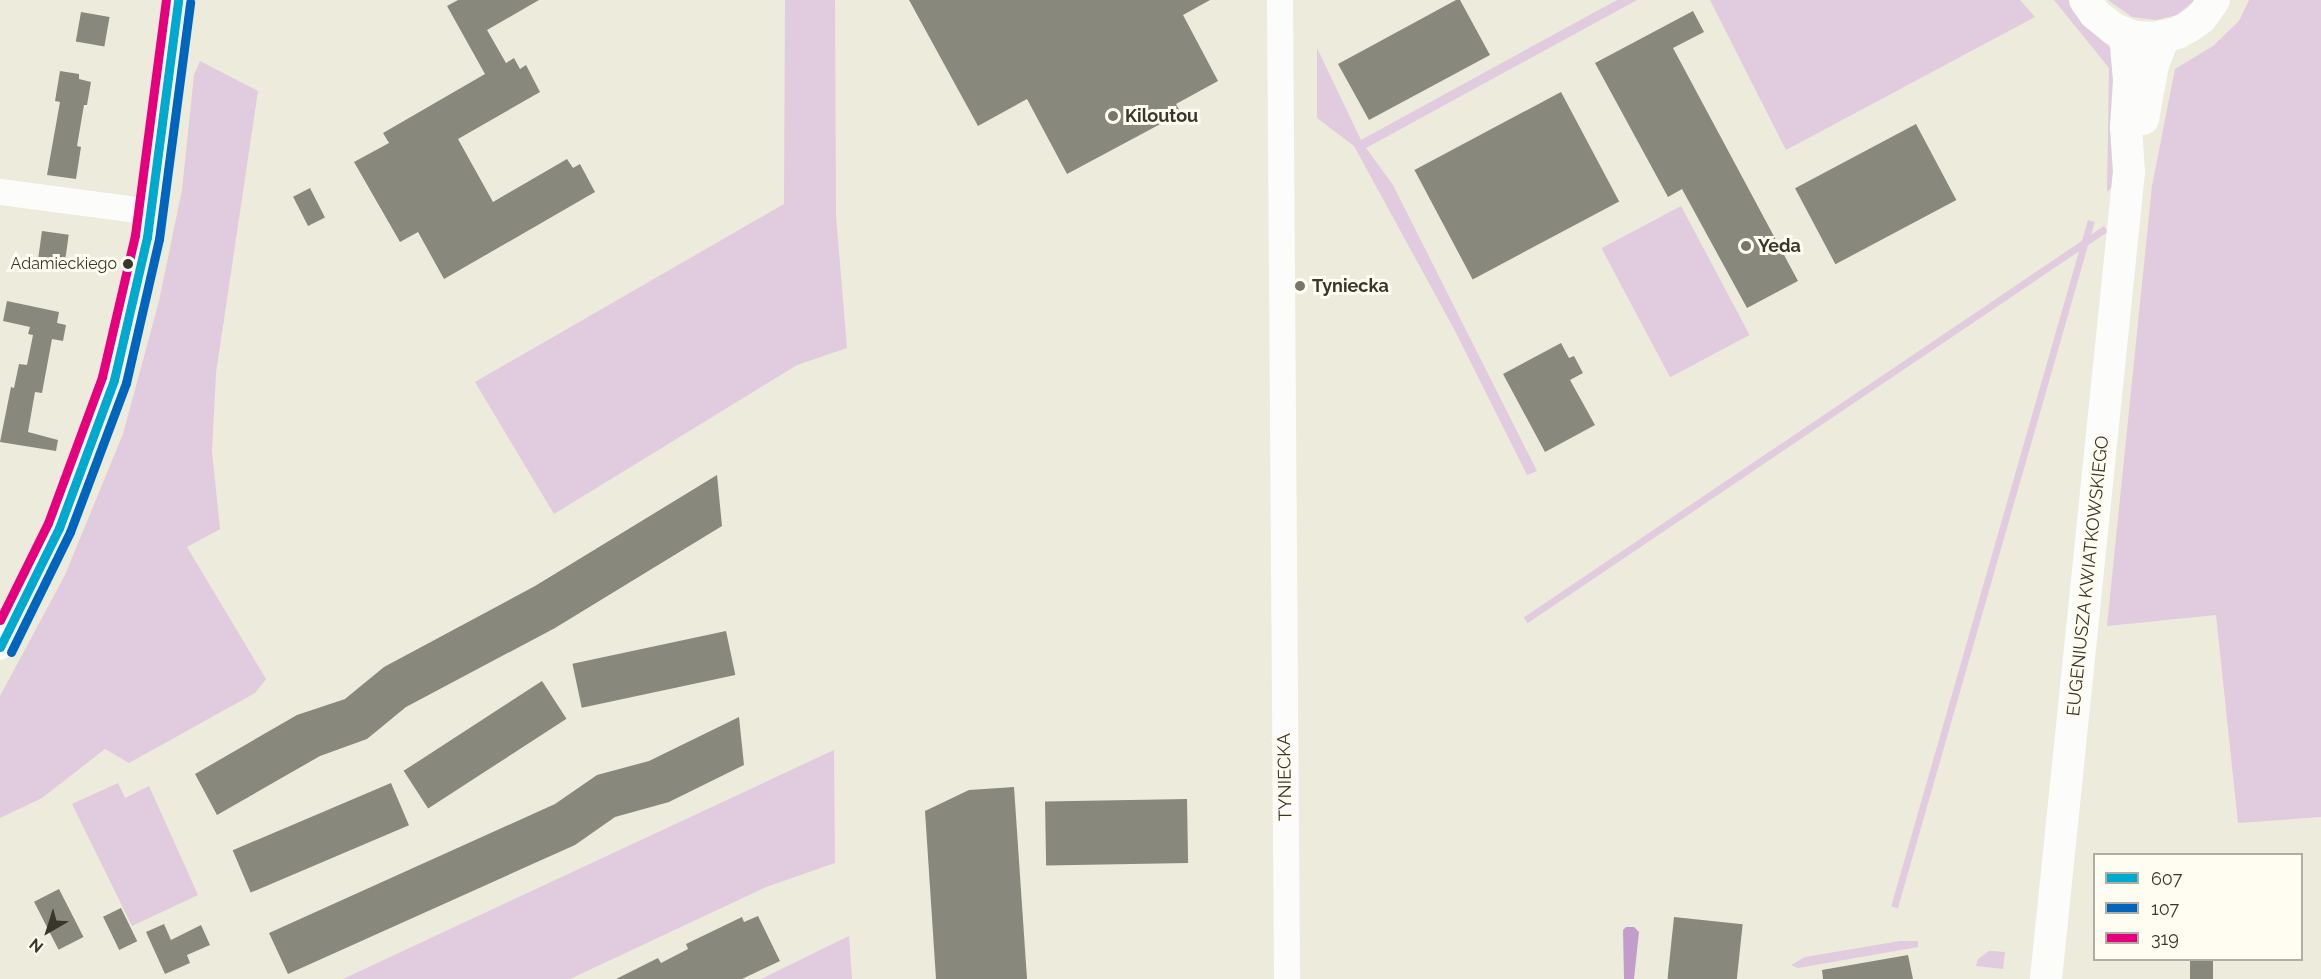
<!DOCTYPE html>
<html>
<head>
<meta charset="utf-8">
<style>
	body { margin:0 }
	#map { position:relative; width:2321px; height:979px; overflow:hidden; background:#edebdc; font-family:Raleway,sans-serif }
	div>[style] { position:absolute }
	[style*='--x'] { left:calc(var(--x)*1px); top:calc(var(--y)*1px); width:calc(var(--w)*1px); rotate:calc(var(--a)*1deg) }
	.green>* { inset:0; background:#e1cbdf; transform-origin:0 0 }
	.water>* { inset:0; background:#c39dc9 }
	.building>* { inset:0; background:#89887d; transform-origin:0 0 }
	.minor>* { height:26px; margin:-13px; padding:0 13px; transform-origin:13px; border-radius:13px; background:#fcfcfa }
	.major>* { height:32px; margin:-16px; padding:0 16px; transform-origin:16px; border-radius:16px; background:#fcfcfa }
	.bus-1>* { height:9px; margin:-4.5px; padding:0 4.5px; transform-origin:4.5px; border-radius:4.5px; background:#00a9ce }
	.bus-2>* { height:9px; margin:-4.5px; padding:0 4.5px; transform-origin:4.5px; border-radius:4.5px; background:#0065bd }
	.bus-3>* { height:9px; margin:-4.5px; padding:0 4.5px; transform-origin:4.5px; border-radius:4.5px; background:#e5007d }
	.dots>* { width:16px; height:16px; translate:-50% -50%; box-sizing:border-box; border:3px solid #fffdf2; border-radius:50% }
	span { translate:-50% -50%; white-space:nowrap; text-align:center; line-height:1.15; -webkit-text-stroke:6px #fffdf2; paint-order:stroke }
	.bus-label { font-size:16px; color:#39372c }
	.right { translate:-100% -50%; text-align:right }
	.poi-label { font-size:18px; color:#39372c; font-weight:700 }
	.left { translate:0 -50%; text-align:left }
	.street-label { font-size:18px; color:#39372c }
	.legend { position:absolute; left:2093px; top:853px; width:210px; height:108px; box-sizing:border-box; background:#fffdf2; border:2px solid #b0aea3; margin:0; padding:8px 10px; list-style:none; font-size:18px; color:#39372c }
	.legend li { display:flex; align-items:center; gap:12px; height:30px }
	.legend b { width:30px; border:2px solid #b0aea3 }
	.north { position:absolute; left:18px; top:901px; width:60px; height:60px; -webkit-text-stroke:4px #fffdf2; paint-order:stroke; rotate:219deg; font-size:16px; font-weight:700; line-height:24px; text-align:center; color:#39372c }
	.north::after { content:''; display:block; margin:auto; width:21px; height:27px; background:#39372c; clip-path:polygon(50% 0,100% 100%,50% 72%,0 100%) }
</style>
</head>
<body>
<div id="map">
	<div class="green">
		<i style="clip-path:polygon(785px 0,835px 0,836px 216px,847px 348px,797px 365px,554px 514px,475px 382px,784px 204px)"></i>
		<i style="clip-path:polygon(1617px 0,1637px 0,1366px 148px,1393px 185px,1537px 471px,1527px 475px,1454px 329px,1354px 146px,1317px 118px,1317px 48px,1361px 140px)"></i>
		<i style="clip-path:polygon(1710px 0,2020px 0,2035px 17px,1786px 150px)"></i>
		<i style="clip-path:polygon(2054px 0,2069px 0,2087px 28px,2111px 48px,2116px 56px,2115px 184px,2107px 192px,2109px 68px)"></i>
		<i style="clip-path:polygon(2108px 0,2195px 0,2177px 15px,2156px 20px,2132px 17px)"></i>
		<i style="clip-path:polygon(2249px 0,2321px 0,2321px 817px,2238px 823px,2216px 615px,2107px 626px,2152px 186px,2175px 69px,2213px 46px,2239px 21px)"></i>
		<i style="clip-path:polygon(200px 61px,258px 91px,216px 373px,212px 451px,220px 529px,187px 547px,266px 679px,255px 693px,129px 763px,105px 749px,42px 798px,0 818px,0 696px,65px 575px,123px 434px,159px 301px,182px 190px,194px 75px)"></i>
		<i style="left:1681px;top:206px;width:146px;height:90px;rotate:62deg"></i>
		<i style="left:2088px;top:220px;width:7px;height:714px;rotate:16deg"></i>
		<i style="left:2104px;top:226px;width:7px;height:700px;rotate:56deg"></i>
		<i style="clip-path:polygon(834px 750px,835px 863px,766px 887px,570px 979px,343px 979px)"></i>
		<i style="clip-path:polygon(118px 783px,125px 798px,149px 786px,198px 895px,132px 926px,72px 804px)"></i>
		<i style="clip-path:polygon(849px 936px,852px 979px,761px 979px)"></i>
		<i style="clip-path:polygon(1900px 941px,1918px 941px,1918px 947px,1798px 968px,1791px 965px,1805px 957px)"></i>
		<i style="clip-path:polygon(1989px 951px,2005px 952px,2003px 969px,1976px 966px,1978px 959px)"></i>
	</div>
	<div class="water">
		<i style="clip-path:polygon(1626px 927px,1634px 927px,1639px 932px,1634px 979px,1624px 979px,1623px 930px)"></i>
	</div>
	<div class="building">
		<i style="clip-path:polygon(458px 0,539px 0,487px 30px,506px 63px,514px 58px,520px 69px,526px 65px,540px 92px,458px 139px,493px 202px,567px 159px,573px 168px,580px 164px,595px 192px,444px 279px,418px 232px,400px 242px,354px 162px,389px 143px,383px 133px,485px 74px,447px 6px)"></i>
		<i style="clip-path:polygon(909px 0,1210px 0,1183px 15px,1218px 81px,1176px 104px,1181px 113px,1067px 174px,1027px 99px,978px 126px)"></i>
		<i style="clip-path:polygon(1456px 0,1460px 0,1490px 55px,1369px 120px,1338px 64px)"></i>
		<i style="clip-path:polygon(1693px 11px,1704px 32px,1673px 48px,1798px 281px,1747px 308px,1682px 189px,1668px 197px,1595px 63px)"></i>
		<i style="left:81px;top:12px;width:29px;height:30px;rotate:10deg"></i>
		<i style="clip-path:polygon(60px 71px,79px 74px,79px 79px,91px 82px,87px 105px,84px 105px,77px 146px,81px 147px,76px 179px,47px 175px,60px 102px,55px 101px)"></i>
		<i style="left:1561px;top:92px;width:124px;height:166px;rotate:62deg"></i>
		<i style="left:1916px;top:124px;width:86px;height:137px;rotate:62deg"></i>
		<i style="left:310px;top:188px;width:33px;height:19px;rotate:63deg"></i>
		<i style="left:42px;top:231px;width:27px;height:35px;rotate:8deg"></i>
		<i style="clip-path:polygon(7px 301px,59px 312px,57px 323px,66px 325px,63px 341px,52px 339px,42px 393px,35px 392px,28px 432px,58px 440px,56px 451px,0 442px,11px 387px,14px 388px,19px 364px,27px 365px,33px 335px,28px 334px,30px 327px,3px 321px)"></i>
		<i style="clip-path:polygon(1561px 343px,1569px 358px,1574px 356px,1583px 373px,1570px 380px,1595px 425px,1545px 452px,1503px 374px)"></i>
		<i style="clip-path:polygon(717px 475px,722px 526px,555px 628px,406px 707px,367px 739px,320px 756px,217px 815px,195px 774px,297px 715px,345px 699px,384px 667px,535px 586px)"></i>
		<i style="left:726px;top:631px;width:45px;height:157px;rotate:78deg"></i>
		<i style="left:542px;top:681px;width:45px;height:165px;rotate:57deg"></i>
		<i style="clip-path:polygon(739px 717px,744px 765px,669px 802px,615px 817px,575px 845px,288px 974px,269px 933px,555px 804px,597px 775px,649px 761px)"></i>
		<i style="left:391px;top:783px;width:46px;height:172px;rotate:67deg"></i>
		<i style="clip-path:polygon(1014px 787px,1027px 979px,936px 979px,925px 811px,969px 790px)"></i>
		<i style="left:1187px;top:799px;width:64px;height:142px;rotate:89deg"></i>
		<i style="left:59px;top:889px;width:54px;height:28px;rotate:63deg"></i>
		<i style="left:121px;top:908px;width:37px;height:20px;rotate:64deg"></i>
		<i style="clip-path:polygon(758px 916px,780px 961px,742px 979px,616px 979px,658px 958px,661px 963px,688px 949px,686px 944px,742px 917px,744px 922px)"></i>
		<i style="left:1674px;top:917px;width:69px;height:62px;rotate:6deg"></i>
		<i style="clip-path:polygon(164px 924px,171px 940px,201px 925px,210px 945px,187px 955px,190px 963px,165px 974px,146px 932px)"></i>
		<i style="clip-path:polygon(1908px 955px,1913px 979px,1823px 979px,1822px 970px)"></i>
		<i style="left:2213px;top:961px;width:18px;height:23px;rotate:90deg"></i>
	</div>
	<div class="minor">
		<i style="--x:1280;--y:0;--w:979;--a:89.59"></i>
		<i style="--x:0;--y:192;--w:152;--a:7.5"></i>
		<i style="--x:0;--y:647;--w:133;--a:-63.6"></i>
		<i style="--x:59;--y:528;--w:158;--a:-69.6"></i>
		<i style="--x:114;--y:380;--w:147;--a:-77"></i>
		<i style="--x:147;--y:237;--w:239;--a:-82.5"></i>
	</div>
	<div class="major">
		<i style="--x:2085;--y:0;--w:17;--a:54"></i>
		<i style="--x:2095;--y:14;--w:24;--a:38"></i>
		<i style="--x:2114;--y:29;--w:22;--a:21"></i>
		<i style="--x:2135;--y:37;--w:19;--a:3"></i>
		<i style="--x:2154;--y:38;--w:24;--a:-12"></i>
		<i style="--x:2177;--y:33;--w:15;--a:-28"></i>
		<i style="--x:2190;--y:26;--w:14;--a:-36"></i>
		<i style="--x:2201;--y:18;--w:22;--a:-54"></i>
		<i style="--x:2143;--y:119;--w:55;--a:-79.5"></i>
		<i style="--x:2153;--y:65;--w:30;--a:-69"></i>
		<i style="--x:2046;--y:979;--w:811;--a:-84.13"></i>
		<i style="--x:2129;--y:172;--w:45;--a:-93.8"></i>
		<i style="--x:2126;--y:127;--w:47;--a:-86.3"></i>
		<i style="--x:2129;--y:80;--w:46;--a:-95"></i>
	</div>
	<div class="bus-1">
		<i style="--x:0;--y:647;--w:133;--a:-63.6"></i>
		<i style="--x:59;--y:528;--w:158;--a:-69.6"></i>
		<i style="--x:114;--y:380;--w:147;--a:-77"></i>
		<i style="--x:147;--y:237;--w:239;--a:-82.5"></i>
	</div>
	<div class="bus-2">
		<i style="--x:11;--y:652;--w:134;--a:-63.8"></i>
		<i style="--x:70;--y:532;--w:159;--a:-69.4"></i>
		<i style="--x:126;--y:383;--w:148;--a:-77.1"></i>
		<i style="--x:159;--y:239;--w:239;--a:-82.5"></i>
	</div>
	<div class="bus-3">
		<i style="--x:0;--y:620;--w:108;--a:-63.7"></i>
		<i style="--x:48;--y:523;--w:156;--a:-69.7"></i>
		<i style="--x:102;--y:377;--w:146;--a:-76.9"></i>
		<i style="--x:135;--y:235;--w:237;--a:-82.5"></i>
	</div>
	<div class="dots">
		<i style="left:1113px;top:116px;background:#78766a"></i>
		<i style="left:1746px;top:246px;background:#78766a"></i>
		<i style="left:128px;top:264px;background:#39372c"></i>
		<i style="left:1300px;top:286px;background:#78766a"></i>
	</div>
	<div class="bus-label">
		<span class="right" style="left:117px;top:264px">Adamieckiego</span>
	</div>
	<div class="poi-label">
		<span class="left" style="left:1125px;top:116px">Kiloutou</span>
		<span class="left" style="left:1758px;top:246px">Yeda</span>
		<span class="left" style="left:1312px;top:286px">Tyniecka</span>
	</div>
	<div class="street-label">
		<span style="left:2088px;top:576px;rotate:-84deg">EUGENIUSZA KWIATKOWSKIEGO</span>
		<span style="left:1285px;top:777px;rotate:-91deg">TYNIECKA</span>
	</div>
	<ul class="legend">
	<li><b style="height:8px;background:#00a9ce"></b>607</li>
	<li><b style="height:8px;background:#0065bd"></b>107</li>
	<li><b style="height:8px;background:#e5007d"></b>319</li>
	</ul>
	<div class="north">N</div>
</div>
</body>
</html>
